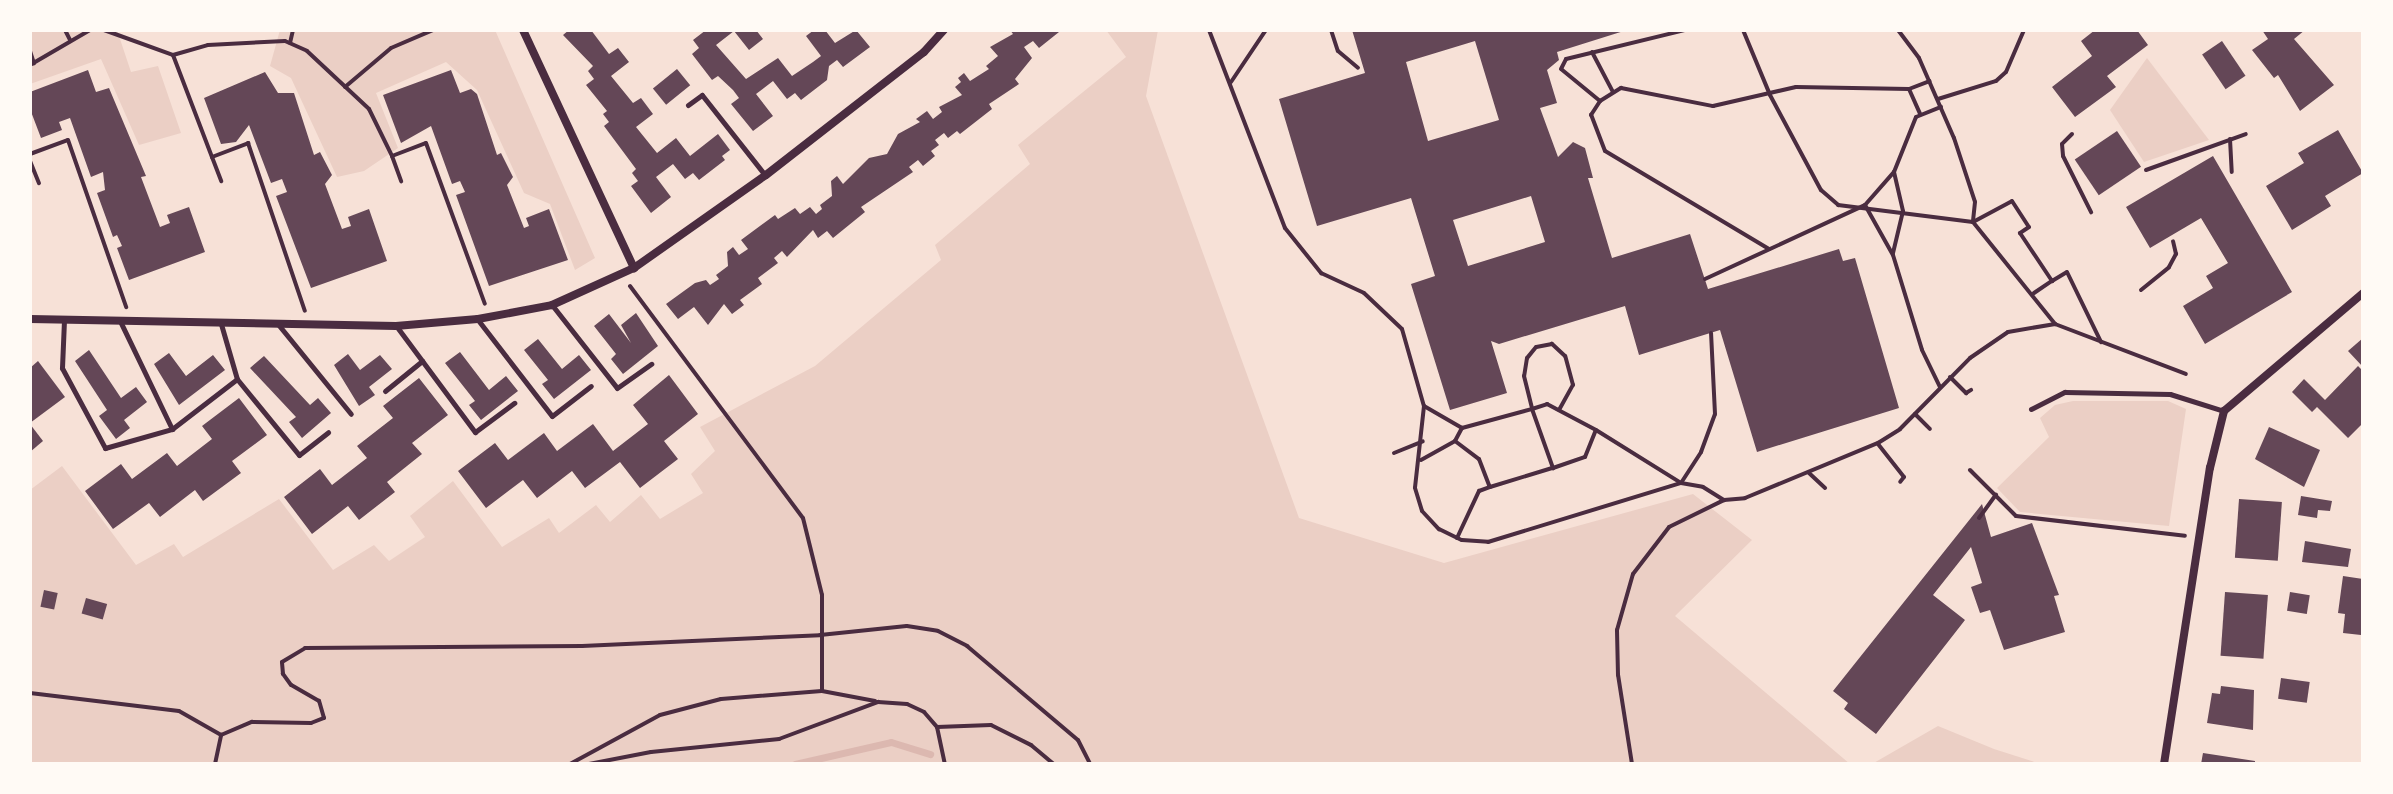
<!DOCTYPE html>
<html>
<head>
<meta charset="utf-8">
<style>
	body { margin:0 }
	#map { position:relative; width:2393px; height:794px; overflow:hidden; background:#f7e1d7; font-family:"PT Sans",sans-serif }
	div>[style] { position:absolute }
	.green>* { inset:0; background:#ebcfc5 }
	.stream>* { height:7px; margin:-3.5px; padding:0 3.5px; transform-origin:3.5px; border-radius:3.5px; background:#dcb8b0 }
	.building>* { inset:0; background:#644757; transform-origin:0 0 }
	.path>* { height:4px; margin:-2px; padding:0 2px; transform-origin:2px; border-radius:2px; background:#4a2c40 }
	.service>* { height:5px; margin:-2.5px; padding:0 2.5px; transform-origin:2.5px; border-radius:2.5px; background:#4a2c40 }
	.minor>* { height:8px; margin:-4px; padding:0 4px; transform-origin:4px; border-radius:4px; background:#4a2c40 }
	span { translate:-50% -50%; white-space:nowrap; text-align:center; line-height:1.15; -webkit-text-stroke:6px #fffaf5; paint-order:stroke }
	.frame { position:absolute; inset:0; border:32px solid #fffaf5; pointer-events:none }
</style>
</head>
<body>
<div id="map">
	<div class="green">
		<div style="clip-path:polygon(30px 30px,117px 30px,131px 72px,158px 66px,181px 133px,139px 145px,101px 59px,30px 84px)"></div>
		<div style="clip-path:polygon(280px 30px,495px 30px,595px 258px,575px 270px,550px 204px,524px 193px,477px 90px,446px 62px,376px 93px,398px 148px,364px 171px,337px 177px,291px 78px,270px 66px)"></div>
		<div style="clip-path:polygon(1106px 30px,1158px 30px,1146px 96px,1299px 518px,1444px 563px,1693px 494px,1752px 540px,1675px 616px,1850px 764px,30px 764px,30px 490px,62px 466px,136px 565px,174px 544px,183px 557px,279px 499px,333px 570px,374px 545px,389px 561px,425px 537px,410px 516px,453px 481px,502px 547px,549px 518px,559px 533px,596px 505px,610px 522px,641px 495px,660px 519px,703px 493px,691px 474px,715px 451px,700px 427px,815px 366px,941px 260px,935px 245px,1030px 164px,1018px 145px,1126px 57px)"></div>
		<div style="clip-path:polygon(2147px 58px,2209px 140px,2144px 162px,2110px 110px)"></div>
		<div style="clip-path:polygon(2073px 401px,2168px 401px,2186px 409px,2169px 526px,2020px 512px,1997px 488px,2049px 437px,2040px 418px,2055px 405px)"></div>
		<div style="clip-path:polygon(1938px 726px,1994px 749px,2041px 764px,1872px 764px)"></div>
	</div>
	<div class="stream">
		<div style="left:795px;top:764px;width:98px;rotate:-12.9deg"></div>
		<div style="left:891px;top:742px;width:41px;rotate:17.1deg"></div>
	</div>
	<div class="building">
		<div style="clip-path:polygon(569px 30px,591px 30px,609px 54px,618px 48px,629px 62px,611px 76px,633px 103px,641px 98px,653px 114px,636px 127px,657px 153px,676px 138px,690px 156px,718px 134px,730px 150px,722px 156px,725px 160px,699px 180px,693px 173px,685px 179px,673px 164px,656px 177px,671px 197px,651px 213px,631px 186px,638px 181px,632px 173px,636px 169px,604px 126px,609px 122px,603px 114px,607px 111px,586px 85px,594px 79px,588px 71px,593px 66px,563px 35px)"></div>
		<div style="clip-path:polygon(706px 30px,756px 30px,763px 39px,749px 50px,734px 31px,716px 45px,746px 79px,778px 58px,792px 76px,813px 62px,821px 56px,806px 36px,814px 30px,825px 30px,835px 43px,856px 30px,870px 47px,843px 67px,837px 60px,829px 66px,827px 80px,801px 100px,795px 93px,787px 99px,773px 81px,756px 94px,773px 116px,753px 131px,731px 104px,739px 98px,733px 90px,718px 76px,712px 80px,692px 54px,699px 48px,693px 40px)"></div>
		<div style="clip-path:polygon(1010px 30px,1059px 32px,1039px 48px,1033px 41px,1024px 47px,1032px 58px,1015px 79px,1019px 84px,989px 104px,992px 109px,960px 134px,957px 131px,948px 138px,944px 133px,935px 140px,939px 145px,931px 151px,935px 156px,923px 166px,918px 160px,909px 167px,913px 172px,861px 207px,865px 212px,833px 238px,827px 231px,818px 238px,813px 230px,787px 257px,782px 251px,774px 258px,778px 263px,758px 278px,762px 284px,740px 300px,744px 305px,732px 314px,724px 304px,708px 325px,694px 307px,678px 319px,666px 304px,695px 283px,706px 280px,710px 285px,719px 279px,716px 275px,728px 266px,727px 252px,733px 247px,739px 255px,748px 249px,741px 240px,775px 215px,778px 219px,795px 208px,800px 214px,810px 207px,816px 214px,822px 209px,820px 205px,832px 196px,831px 181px,837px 176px,843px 184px,869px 158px,887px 154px,898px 134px,920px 122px,916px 119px,927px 111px,933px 119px,942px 112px,939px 107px,962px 95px,955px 87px,961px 82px,958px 78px,964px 73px,970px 81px,989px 69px,986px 66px,998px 56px,990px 47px,1013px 34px)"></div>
		<div style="clip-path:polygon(evenodd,1352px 30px,1627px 30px,1557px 52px,1559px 60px,1547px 70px,1557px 103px,1540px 108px,1558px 157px,1573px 142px,1585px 148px,1593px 178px,1588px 178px,1612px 258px,1690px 234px,1708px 289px,1839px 249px,1843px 261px,1855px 258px,1899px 408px,1757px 452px,1720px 330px,1639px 355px,1625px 306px,1499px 344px,1491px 341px,1507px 393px,1450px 410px,1411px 284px,1435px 276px,1411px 198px,1317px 226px,1279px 99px,1365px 73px,1352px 30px,1475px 41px,1499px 120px,1428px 141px,1406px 62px,1475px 41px,1352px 30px,1531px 196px,1545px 242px,1468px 266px,1453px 220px,1531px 196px)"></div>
		<div style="clip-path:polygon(2095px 30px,2137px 30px,2148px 45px,2107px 76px,2116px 87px,2075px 117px,2052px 87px,2092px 56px,2081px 41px)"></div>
		<div style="clip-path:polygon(2262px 30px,2305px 30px,2294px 39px,2334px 85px,2300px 111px,2278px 75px,2274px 78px,2252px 50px,2268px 39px)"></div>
		<div style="left:2222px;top:41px;width:42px;height:24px;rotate:56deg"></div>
		<div style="left:677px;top:69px;width:21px;height:31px;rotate:51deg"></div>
		<div style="clip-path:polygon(88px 70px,96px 92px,109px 88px,146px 176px,141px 177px,160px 227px,170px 223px,167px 215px,189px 207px,205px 252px,129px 280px,117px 248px,122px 246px,117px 235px,113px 237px,97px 193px,105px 190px,103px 172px,91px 177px,70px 118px,59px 122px,62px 130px,41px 138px,30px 109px,30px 92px)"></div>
		<div style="clip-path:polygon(451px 70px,460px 93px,471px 89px,477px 94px,497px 155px,501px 153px,513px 177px,507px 185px,524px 228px,529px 226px,526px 218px,549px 209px,568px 260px,489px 286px,456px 195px,465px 192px,460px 181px,452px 184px,431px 126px,401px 143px,383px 95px)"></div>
		<div style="clip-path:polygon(265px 72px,278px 93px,294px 93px,314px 155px,320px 152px,332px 175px,325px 184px,342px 229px,351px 226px,348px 217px,369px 209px,387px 261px,311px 288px,276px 196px,287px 192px,282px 179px,271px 183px,249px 125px,236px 142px,221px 144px,204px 98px)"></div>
		<div style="clip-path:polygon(2338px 130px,2363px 173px,2325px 196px,2331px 206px,2292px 230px,2266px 186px,2304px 163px,2298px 153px)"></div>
		<div style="left:2117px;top:131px;width:43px;height:51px;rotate:56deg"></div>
		<div style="clip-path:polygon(2213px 156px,2292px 292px,2205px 344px,2183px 306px,2213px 288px,2206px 276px,2228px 263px,2201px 218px,2150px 248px,2126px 207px)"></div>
		<div style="clip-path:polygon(636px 313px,658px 346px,623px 374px,611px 359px,616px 354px,594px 326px,609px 314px,631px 343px,621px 325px)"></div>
		<div style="clip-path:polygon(2363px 338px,2363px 367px,2348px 351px)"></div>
		<div style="clip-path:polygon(538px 339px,562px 369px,579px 355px,591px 370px,554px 399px,542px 384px,548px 380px,524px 350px)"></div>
		<div style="clip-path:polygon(89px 350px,121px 398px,136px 387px,147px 402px,124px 420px,130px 428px,116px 439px,99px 416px,107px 410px,75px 361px)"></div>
		<div style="clip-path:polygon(460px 352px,489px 390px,506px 376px,518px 391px,481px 420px,469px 405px,475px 401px,445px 363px)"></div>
		<div style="clip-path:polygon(169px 353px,186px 376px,213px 355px,225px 370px,179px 405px,154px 364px)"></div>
		<div style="clip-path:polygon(348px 354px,360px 370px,380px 355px,392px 369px,369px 387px,375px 395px,359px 406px,334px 365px)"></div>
		<div style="clip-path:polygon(264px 356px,310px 405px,318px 398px,331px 413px,302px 438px,289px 422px,296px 417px,250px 368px)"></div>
		<div style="clip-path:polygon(38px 361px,65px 397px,30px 423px,30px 368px)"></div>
		<div style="clip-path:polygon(2358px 366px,2363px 371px,2363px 423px,2348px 438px,2317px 407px,2312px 412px,2292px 392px,2304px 379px,2325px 400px)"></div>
		<div style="clip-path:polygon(669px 375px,698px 414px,664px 441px,678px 459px,640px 488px,620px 462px,585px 488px,572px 471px,537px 498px,523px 480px,486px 508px,458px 471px,495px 443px,508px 460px,544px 433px,557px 451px,593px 424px,613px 451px,648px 424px,633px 405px)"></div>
		<div style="clip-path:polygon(419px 378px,448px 415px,412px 443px,422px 454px,387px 482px,395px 492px,359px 520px,348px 506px,312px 534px,284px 497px,320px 469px,332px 485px,367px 458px,357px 446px,393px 418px,383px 406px)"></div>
		<div style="clip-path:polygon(239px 398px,267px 435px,232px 461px,241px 473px,203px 501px,195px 490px,160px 517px,149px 503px,113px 529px,85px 491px,121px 464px,132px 479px,167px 453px,177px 466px,212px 439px,202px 426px)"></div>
		<div style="clip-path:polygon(30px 424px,43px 441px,30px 452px)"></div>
		<div style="clip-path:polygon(2269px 427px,2320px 450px,2304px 487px,2255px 459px)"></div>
		<div style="clip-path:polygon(2301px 496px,2332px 501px,2330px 511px,2318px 510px,2317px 518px,2298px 515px)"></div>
		<div style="left:2239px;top:499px;width:43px;height:59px;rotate:4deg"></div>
		<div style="clip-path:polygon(1982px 504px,1991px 537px,2032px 523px,2059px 595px,2054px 596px,2065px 632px,2004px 650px,1990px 610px,1980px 613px,1971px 587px,1982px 583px,1971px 547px,1933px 595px,1965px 620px,1876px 734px,1844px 709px,1848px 703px,1833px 691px)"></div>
		<div style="clip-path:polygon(2305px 541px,2351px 549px,2348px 567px,2302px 562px)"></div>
		<div style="clip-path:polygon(2343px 576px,2363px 579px,2361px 635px,2343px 633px,2345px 614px,2338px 613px)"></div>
		<div style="left:44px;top:590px;width:14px;height:17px;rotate:12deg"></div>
		<div style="left:2225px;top:592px;width:43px;height:64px;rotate:4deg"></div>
		<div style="left:2290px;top:592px;width:20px;height:19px;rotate:9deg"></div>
		<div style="left:86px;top:598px;width:22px;height:16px;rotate:16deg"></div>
		<div style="left:2281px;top:678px;width:29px;height:21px;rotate:8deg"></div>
		<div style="clip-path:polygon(2221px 686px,2254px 690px,2253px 730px,2207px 723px,2212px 693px,2220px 694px)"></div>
		<div style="clip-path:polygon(2203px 753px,2255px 761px,2255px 764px,2201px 764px)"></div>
	</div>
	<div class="path">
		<div style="left:65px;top:30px;width:11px;rotate:63deg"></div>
		<div style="left:104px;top:30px;width:73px;rotate:19.9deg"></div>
		<div style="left:173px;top:55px;width:36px;rotate:-16deg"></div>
		<div style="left:208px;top:45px;width:77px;rotate:-3deg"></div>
		<div style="left:285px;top:41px;width:24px;rotate:24deg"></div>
		<div style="left:307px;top:51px;width:85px;rotate:43.1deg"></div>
		<div style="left:369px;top:109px;width:52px;rotate:63.9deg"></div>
		<div style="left:392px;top:156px;width:36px;rotate:-21deg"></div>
		<div style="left:426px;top:143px;width:171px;rotate:69.9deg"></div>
		<div style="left:1209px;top:30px;width:212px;rotate:69deg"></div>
		<div style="left:1285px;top:228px;width:58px;rotate:51.3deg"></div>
		<div style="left:1321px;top:273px;width:47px;rotate:24.9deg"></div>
		<div style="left:1364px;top:293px;width:52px;rotate:43.5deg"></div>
		<div style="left:1402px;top:329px;width:80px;rotate:74.1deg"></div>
		<div style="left:1424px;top:406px;width:82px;rotate:96.3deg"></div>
		<div style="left:1415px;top:488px;width:24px;rotate:73deg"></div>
		<div style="left:1422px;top:511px;width:25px;rotate:47deg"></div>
		<div style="left:1439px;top:529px;width:25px;rotate:26deg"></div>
		<div style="left:1462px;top:540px;width:26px;rotate:4deg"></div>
		<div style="left:1488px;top:542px;width:202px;rotate:-17deg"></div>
		<div style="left:1681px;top:483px;width:22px;rotate:10deg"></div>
		<div style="left:1703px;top:487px;width:25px;rotate:32deg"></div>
		<div style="left:1331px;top:30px;width:22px;rotate:72deg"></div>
		<div style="left:1338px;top:51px;width:26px;rotate:40deg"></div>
		<div style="left:1743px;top:30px;width:70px;rotate:67.4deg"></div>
		<div style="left:1770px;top:95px;width:108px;rotate:61.8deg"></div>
		<div style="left:1821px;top:190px;width:23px;rotate:41deg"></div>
		<div style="left:1838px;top:205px;width:136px;rotate:7.2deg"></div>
		<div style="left:1973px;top:222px;width:131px;rotate:51.2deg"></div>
		<div style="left:1898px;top:30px;width:35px;rotate:53deg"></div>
		<div style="left:1919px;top:58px;width:87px;rotate:66.4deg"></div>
		<div style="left:1954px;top:138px;width:67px;rotate:71.8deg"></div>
		<div style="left:1975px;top:202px;width:20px;rotate:96deg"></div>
		<div style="left:290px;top:43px;width:13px;rotate:-77deg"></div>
		<div style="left:30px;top:51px;width:13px;rotate:72deg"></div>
		<div style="left:1592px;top:52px;width:45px;rotate:62.3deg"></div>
		<div style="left:173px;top:55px;width:109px;rotate:69.1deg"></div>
		<div style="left:212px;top:157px;width:39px;rotate:-21deg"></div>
		<div style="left:248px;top:143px;width:177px;rotate:71.3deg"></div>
		<div style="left:30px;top:65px;width:69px;rotate:-30.3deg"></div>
		<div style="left:1231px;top:82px;width:63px;rotate:-56.1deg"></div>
		<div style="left:345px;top:87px;width:60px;rotate:-40.3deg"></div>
		<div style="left:391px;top:48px;width:46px;rotate:-23.2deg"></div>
		<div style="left:1909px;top:89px;width:27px;rotate:66deg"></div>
		<div style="left:1938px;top:99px;width:61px;rotate:-17.2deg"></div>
		<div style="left:1996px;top:81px;width:13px;rotate:-42deg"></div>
		<div style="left:2006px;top:72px;width:46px;rotate:-66.8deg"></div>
		<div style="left:1600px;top:101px;width:50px;rotate:-140.6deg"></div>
		<div style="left:1561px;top:69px;width:11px;rotate:-63deg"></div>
		<div style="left:1566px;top:59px;width:122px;rotate:-13.7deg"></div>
		<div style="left:2072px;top:134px;width:14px;rotate:135deg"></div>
		<div style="left:2062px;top:144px;width:12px;rotate:85deg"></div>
		<div style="left:2063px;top:156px;width:63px;rotate:63.4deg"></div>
		<div style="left:2230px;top:139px;width:33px;rotate:87deg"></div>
		<div style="left:30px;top:154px;width:40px;rotate:-20.2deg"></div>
		<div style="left:68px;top:140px;width:177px;rotate:70.8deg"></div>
		<div style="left:392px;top:156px;width:27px;rotate:70deg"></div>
		<div style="left:212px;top:157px;width:26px;rotate:69deg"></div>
		<div style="left:30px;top:161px;width:24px;rotate:68deg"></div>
		<div style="left:2146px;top:170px;width:106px;rotate:-19.8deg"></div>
		<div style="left:1865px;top:205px;width:57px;rotate:60.8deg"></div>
		<div style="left:1893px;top:255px;width:99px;rotate:73deg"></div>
		<div style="left:1922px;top:350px;width:41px;rotate:64.1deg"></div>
		<div style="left:1973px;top:222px;width:44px;rotate:-28.3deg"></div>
		<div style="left:2012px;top:201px;width:31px;rotate:57deg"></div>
		<div style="left:2029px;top:227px;width:11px;rotate:146deg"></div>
		<div style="left:2020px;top:233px;width:58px;rotate:56.3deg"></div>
		<div style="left:2052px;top:281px;width:17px;rotate:-31deg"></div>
		<div style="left:2067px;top:272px;width:78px;rotate:64.1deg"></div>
		<div style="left:1769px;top:249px;width:191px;rotate:-149.1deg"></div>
		<div style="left:1605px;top:151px;width:39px;rotate:-111deg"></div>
		<div style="left:1591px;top:115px;width:17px;rotate:-57deg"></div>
		<div style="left:1600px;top:101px;width:25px;rotate:-32deg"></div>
		<div style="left:1621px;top:88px;width:94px;rotate:11.1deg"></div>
		<div style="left:1713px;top:106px;width:85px;rotate:-12.9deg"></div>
		<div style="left:1796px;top:87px;width:113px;rotate:1deg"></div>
		<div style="left:1909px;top:89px;width:22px;rotate:-21deg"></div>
		<div style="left:1893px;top:253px;width:43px;rotate:-76.6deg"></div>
		<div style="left:1903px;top:211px;width:40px;rotate:-103deg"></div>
		<div style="left:1894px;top:172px;width:59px;rotate:-68.2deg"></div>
		<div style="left:1916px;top:117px;width:27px;rotate:-22deg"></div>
		<div style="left:1705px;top:279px;width:176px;rotate:-24.8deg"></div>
		<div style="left:1865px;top:205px;width:44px;rotate:-48.7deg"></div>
		<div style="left:630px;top:286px;width:289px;rotate:53.3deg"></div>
		<div style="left:803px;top:518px;width:79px;rotate:76.1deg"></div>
		<div style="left:822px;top:595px;width:96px;rotate:90deg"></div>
		<div style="left:2141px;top:290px;width:36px;rotate:-39deg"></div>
		<div style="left:2169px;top:267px;width:15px;rotate:-62deg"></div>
		<div style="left:2176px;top:254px;width:13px;rotate:-103deg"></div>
		<div style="left:2034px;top:293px;width:22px;rotate:-34deg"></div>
		<div style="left:1950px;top:377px;width:23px;rotate:45deg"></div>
		<div style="left:1966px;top:393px;width:6px;rotate:-31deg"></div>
		<div style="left:1424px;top:406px;width:44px;rotate:30.1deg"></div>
		<div style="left:1462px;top:428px;width:73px;rotate:-15.2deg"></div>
		<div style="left:1532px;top:409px;width:63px;rotate:70.4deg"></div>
		<div style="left:1553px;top:468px;width:34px;rotate:-19deg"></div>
		<div style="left:1585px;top:457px;width:29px;rotate:-68deg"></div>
		<div style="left:1596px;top:430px;width:100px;rotate:31.9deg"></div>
		<div style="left:1681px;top:483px;width:37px;rotate:-57deg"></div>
		<div style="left:1701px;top:452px;width:40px;rotate:-69.8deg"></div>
		<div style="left:1715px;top:414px;width:81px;rotate:-92.8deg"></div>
		<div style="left:1559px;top:410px;width:29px;rotate:-61deg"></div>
		<div style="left:1573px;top:385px;width:30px;rotate:-105deg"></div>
		<div style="left:1565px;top:356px;width:18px;rotate:-137deg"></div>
		<div style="left:1552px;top:344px;width:16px;rotate:169deg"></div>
		<div style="left:1536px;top:347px;width:14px;rotate:129deg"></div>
		<div style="left:1527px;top:358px;width:18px;rotate:99deg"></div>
		<div style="left:1524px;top:376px;width:34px;rotate:76deg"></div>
		<div style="left:1532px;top:409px;width:16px;rotate:-18deg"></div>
		<div style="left:1547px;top:404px;width:55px;rotate:28deg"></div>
		<div style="left:1915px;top:414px;width:21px;rotate:45deg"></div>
		<div style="left:1455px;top:441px;width:30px;rotate:37deg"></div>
		<div style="left:1479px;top:459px;width:30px;rotate:69deg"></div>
		<div style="left:1490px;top:487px;width:65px;rotate:-17deg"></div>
		<div style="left:1878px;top:444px;width:42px;rotate:51.8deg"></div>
		<div style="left:1904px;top:477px;width:6px;rotate:129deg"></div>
		<div style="left:1394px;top:453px;width:31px;rotate:-22deg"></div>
		<div style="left:1421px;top:460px;width:39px;rotate:-29deg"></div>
		<div style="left:1455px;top:441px;width:15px;rotate:-62deg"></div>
		<div style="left:1970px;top:470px;width:65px;rotate:45deg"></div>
		<div style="left:2016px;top:516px;width:170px;rotate:6.7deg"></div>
		<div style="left:1809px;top:473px;width:22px;rotate:43deg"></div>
		<div style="left:1979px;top:518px;width:29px;rotate:-54deg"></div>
		<div style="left:1457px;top:538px;width:52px;rotate:-64.9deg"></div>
		<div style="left:1479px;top:491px;width:12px;rotate:-20deg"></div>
		<div style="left:30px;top:693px;width:150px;rotate:6.9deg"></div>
		<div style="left:179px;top:711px;width:48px;rotate:29.7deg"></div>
		<div style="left:221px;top:735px;width:34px;rotate:-23deg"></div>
		<div style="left:252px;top:722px;width:59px;rotate:1deg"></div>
		<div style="left:311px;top:723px;width:14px;rotate:-21deg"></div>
		<div style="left:324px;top:718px;width:18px;rotate:-106deg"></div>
		<div style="left:319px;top:701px;width:32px;rotate:-150deg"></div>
		<div style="left:291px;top:685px;width:14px;rotate:-126deg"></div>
		<div style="left:283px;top:674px;width:12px;rotate:-95deg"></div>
		<div style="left:282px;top:662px;width:27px;rotate:-31deg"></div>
		<div style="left:305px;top:648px;width:277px;rotate:-0.4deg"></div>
		<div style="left:582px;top:646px;width:238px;rotate:-2.6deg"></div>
		<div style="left:820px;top:635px;width:87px;rotate:-5.9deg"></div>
		<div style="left:907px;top:626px;width:31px;rotate:9deg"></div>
		<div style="left:938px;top:631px;width:33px;rotate:27deg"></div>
		<div style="left:967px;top:646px;width:145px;rotate:40.3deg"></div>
		<div style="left:1078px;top:740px;width:27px;rotate:63deg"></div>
		<div style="left:937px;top:727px;width:54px;rotate:-2.1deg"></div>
		<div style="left:991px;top:725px;width:45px;rotate:26.6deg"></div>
		<div style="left:1031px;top:745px;width:30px;rotate:40deg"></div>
		<div style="left:189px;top:764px;width:7px"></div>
		<div style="left:215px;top:764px;width:30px;rotate:-78deg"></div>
		<div style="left:570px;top:764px;width:102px;rotate:-28.6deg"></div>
		<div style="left:660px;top:715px;width:63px;rotate:-14.7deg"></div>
		<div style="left:721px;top:699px;width:101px;rotate:-4.5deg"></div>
		<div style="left:822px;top:691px;width:54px;rotate:10.7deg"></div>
		<div style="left:589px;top:764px;width:63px;rotate:-11deg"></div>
		<div style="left:651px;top:752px;width:129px;rotate:-5.8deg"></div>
		<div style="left:779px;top:739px;width:106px;rotate:-20.5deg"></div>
		<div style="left:878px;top:702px;width:29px;rotate:4deg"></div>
		<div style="left:907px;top:704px;width:19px;rotate:25deg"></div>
		<div style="left:924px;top:712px;width:20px;rotate:49deg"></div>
		<div style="left:937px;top:727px;width:38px;rotate:78deg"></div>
		<div style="left:1632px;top:764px;width:90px;rotate:-98.9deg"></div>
		<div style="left:1618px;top:675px;width:45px;rotate:-91.3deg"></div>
		<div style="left:1617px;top:630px;width:58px;rotate:-74.1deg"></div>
		<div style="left:1633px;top:574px;width:59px;rotate:-52.5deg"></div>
		<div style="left:1669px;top:527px;width:61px;rotate:-26.1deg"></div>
		<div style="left:1724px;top:500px;width:21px;rotate:-5deg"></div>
		<div style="left:1745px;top:498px;width:144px;rotate:-22.5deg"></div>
		<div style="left:1878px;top:443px;width:26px;rotate:-32deg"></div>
		<div style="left:1900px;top:429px;width:100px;rotate:-45.4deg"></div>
		<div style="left:1970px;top:358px;width:46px;rotate:-34.4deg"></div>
		<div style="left:2008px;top:332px;width:48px;rotate:-9.7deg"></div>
		<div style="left:2055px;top:324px;width:140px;rotate:20.9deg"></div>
	</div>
	<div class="service">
		<div style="left:688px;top:105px;width:17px;rotate:-36deg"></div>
		<div style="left:702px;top:95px;width:102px;rotate:51.8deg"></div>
		<div style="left:552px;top:305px;width:105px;rotate:51.9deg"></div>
		<div style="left:617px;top:388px;width:42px;rotate:-35.2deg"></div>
		<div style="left:64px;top:320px;width:48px;rotate:92.4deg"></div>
		<div style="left:62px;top:368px;width:91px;rotate:61.7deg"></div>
		<div style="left:105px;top:448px;width:70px;rotate:-15.8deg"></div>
		<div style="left:172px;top:429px;width:122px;rotate:-115.7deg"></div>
		<div style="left:478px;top:320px;width:121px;rotate:52.4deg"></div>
		<div style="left:552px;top:416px;width:49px;rotate:-37.6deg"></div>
		<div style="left:277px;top:323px;width:117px;rotate:50.9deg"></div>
		<div style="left:221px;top:324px;width:57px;rotate:73.8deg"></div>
		<div style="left:237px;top:379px;width:98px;rotate:50.8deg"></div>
		<div style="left:299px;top:455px;width:37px;rotate:-38deg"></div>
		<div style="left:397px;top:327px;width:131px;rotate:53.4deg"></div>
		<div style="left:475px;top:432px;width:49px;rotate:-36.6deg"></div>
		<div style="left:385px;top:391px;width:48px;rotate:-39deg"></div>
		<div style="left:2031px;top:409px;width:38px;rotate:-27deg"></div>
		<div style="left:2065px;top:392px;width:105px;rotate:1.1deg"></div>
		<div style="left:2170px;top:394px;width:57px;rotate:17.5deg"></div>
		<div style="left:172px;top:429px;width:82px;rotate:-37.6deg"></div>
	</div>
	<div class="minor">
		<div style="left:523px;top:30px;width:263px;rotate:65deg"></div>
		<div style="left:30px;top:319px;width:366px;rotate:1.1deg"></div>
		<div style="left:396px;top:326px;width:82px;rotate:-4.9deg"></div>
		<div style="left:478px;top:319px;width:75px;rotate:-10.7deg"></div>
		<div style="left:552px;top:305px;width:90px;rotate:-24.3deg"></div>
		<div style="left:634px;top:268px;width:161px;rotate:-35.2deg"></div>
		<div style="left:766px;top:175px;width:200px;rotate:-37.9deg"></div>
		<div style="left:924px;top:52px;width:30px;rotate:-48deg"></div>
		<div style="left:2164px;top:764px;width:300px;rotate:-81.2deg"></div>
		<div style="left:2210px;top:468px;width:59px;rotate:-76.2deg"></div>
		<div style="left:2224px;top:411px;width:182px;rotate:-40.3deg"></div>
	</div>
	<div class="frame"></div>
</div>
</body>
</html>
